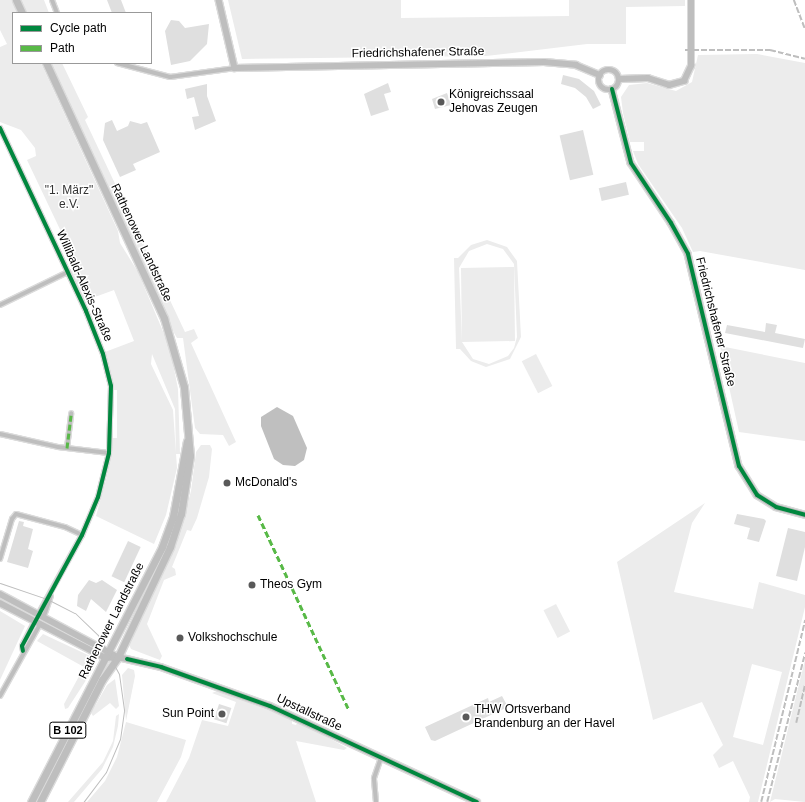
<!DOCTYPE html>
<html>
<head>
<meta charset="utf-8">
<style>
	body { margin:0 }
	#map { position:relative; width:805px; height:802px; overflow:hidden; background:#fff; font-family:Helvetica,sans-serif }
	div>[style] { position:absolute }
	.green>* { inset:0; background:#ececec; transform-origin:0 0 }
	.water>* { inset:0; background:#bfbfbf }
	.building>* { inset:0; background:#dfdfdf; transform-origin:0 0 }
	.roads { filter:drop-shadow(1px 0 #dbdbdb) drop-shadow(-1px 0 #dbdbdb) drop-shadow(0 1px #dbdbdb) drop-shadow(0 -1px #dbdbdb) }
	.minor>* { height:4px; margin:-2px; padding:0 2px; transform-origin:2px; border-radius:2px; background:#bebebe }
	.tertiary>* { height:5.5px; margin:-2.75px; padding:0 2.75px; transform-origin:2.75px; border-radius:2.75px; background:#bebebe }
	.tertiary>.ring { margin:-2.75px; padding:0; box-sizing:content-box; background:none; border:5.5px solid #bebebe; border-radius:50% }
	.primary>* { height:7px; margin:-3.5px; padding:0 3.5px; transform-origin:3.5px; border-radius:3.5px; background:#bebebe }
	.tram>* { height:1px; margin:-0.5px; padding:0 0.5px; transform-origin:0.5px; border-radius:0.5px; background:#bebebe }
	.rail>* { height:1.5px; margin-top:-0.75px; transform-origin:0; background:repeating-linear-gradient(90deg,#bebebe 0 6px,transparent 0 8px) }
	.quiet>* { height:3px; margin-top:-1.5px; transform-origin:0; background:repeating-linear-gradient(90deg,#58b947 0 6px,transparent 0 9px) }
	.cycleway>* { height:4px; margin:-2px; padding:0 2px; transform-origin:2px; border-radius:2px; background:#00873e }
	.dots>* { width:11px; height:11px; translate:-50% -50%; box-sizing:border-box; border:2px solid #fff; border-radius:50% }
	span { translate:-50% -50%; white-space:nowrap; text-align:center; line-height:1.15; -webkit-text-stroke:3px #fff; paint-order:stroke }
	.shield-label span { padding:1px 3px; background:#fff; border:1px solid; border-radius:3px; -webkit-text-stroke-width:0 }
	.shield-label { font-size:11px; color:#000; font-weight:700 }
	.street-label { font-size:12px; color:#000 }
	.poi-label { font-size:12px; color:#000 }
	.left { translate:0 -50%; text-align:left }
	.right { translate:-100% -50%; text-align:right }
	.park-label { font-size:12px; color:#333 }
	.legend { position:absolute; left:12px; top:12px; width:140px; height:52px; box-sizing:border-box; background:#fff; border:1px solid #999; margin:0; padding:5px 7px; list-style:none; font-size:12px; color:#000 }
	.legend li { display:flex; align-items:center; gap:8px; height:20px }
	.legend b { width:20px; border:1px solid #999 }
</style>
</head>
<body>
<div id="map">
	<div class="green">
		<div style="clip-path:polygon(0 0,13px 0,19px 13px,13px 13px,13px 63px,41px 63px,118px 231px,120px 243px,138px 272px,170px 348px,178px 389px,180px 454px,176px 454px,175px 409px,152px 354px,151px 364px,173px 410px,177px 468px,166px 515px,154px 544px,96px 516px,107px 476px,112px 438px,117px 438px,117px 390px,113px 390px,105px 352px,134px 341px,114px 290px,84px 301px,71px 273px,76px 263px,27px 160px,36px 156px,35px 148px,21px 130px,0 122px,0 47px,7px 44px,0 30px)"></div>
		<div style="clip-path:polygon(20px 0,44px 0,49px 13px,27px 13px)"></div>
		<div style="clip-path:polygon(228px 0,401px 0,401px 18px,569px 16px,569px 0,685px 0,685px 6px,626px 7px,626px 44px,587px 44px,486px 56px,242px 59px)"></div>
		<div style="clip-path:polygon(757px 54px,805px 63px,805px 270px,700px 251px,693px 252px,682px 228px,638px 164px,633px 151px,644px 151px,644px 142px,630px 142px,623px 113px,621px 97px,629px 85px,647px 83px,676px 91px,692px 82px,698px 55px)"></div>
		<div style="clip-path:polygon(50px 63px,62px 63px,88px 117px,85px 120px,185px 332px,194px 329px,198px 338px,191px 343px,236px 442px,229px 446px,223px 435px,200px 434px,195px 428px,183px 338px,177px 338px,174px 333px)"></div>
		<div style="clip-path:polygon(evenodd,487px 240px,507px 247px,517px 261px,521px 337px,510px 359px,486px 367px,471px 361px,460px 349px,456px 349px,454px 258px,458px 258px,471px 245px,487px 240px,487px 244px,503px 249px,514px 264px,517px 337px,514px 348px,508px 356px,489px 364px,473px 359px,462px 342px,515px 341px,514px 267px,461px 268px,462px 342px,459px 268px,469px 251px,487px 244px)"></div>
		<div style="clip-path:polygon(720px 346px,805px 363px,805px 441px,739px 432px)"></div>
		<div style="left:536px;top:354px;width:36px;height:16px;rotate:63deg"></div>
		<div style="clip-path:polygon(201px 445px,210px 445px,212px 449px,209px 477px,197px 518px,191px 531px,187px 530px,172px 567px,175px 569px,176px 575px,164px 580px,147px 624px,162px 656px,160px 660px,131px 649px,129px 645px,177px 542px,191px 491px,196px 452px)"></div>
		<div style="clip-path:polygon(evenodd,705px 503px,692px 523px,674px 592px,753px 609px,759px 582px,805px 595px,805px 607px,758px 802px,749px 802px,750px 797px,733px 761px,719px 768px,713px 755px,723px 745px,702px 702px,653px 720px,617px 562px,705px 503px,752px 664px,782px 672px,763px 745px,733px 737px,752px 664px)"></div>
		<div style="left:556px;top:604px;width:31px;height:14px;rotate:63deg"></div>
		<div style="clip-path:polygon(0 611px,25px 626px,0 680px)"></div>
		<div style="clip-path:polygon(43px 634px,90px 656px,94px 662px,92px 671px,68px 708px,65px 709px,64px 704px,84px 667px,37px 641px)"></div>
		<div style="clip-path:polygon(805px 660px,805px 802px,775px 799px,770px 802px)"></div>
		<div style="clip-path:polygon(128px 668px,134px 670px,135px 676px,126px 721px,122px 675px)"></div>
		<div style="clip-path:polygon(115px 679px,119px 706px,116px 709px,110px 703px,93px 716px,91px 713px,107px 685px)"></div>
		<div style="clip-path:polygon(217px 691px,292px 719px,292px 724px,296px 725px,298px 721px,347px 748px,344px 750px,296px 741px,316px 802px,166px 802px,189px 758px,202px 720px,228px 726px,236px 702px,212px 693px)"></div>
		<div style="clip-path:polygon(119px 714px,118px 726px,113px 747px,102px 769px,74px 802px,68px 802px,103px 762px,113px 741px,116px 716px)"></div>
		<div style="clip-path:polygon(126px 722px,186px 740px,181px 757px,157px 802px,87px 802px,105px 781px,117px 757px)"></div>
	</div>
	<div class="water">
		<div style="clip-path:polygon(277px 407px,293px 416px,307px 448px,304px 460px,295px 466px,283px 465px,274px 459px,261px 426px,261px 417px)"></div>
	</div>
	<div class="building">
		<div style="clip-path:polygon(107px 0,121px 0,126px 13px,112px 13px)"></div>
		<div style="clip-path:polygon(171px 20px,179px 21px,185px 28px,209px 24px,207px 44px,190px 61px,171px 65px,165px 31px)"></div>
		<div style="clip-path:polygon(563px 75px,579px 79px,594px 91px,601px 105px,593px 109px,586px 97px,575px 88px,561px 84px)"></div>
		<div style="clip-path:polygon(388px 83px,391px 92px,384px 94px,389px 110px,371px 116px,364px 94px)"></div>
		<div style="clip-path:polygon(207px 84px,207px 96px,216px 121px,195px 130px,192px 117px,199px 116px,194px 97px,187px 99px,185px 89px)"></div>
		<div style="clip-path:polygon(447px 93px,451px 105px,435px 109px,432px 99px)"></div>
		<div style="clip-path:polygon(112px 120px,117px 131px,128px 126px,130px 121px,141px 124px,147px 122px,160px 152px,133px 164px,136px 170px,120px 177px,103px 140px,105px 123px)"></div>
		<div style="left:583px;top:130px;width:46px;height:24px;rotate:77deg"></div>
		<div style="left:626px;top:182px;width:13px;height:28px;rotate:77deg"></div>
		<div style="clip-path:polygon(766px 323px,777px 325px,775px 333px,805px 339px,803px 348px,725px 333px,727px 325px,765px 332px)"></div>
		<div style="clip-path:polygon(737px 514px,764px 519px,766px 521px,759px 542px,747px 539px,750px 528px,734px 524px)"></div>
		<div style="clip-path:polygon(19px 521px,24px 522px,23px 526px,33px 529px,28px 549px,33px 551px,28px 568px,7px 562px)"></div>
		<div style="clip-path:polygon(788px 528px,805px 532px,805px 547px,797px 581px,776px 576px)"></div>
		<div style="left:128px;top:541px;width:14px;height:39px;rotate:25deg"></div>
		<div style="clip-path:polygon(89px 580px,96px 583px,102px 580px,117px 590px,106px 612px,91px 599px,86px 611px,77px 606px,78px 595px)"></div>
		<div style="clip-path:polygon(502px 696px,508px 707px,435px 741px,431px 740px,425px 727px,488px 698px,489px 702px)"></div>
		<div style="left:219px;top:704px;width:13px;height:16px;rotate:18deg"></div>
	</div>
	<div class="roads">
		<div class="minor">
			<div style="left:52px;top:0;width:14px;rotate:69deg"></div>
			<div style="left:117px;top:63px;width:55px;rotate:14.8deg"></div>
			<div style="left:170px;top:77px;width:66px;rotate:-7.9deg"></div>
			<div style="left:0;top:128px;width:202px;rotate:64.8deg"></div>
			<div style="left:86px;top:311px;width:46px;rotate:68.4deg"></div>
			<div style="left:103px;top:354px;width:33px;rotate:76deg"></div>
			<div style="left:111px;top:386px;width:67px;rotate:91.7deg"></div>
			<div style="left:109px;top:453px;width:45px;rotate:104deg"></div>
			<div style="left:98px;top:497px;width:41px;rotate:112.8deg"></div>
			<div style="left:82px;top:535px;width:89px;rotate:118.9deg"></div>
			<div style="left:0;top:305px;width:76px;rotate:-25.9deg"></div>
			<div style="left:0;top:434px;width:59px;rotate:12.6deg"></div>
			<div style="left:58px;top:447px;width:51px;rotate:6.7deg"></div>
			<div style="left:67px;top:448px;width:35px;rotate:-83deg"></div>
			<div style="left:0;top:559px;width:42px;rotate:-73.3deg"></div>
			<div style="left:12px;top:519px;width:6px;rotate:-51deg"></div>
			<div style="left:16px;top:514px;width:51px;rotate:14.9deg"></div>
			<div style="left:65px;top:527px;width:19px;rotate:25deg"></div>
			<div style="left:44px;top:616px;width:21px;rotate:-71deg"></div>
			<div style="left:23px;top:651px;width:5px;rotate:-101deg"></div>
			<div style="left:22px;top:646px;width:28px;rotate:-63deg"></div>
			<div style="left:0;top:696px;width:82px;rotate:-60.9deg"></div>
			<div style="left:376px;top:802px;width:24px;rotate:-95deg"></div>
			<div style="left:374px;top:778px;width:21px;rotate:-71deg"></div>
		</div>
		<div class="tertiary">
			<div style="left:219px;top:0;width:70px;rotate:76.8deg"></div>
			<div style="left:235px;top:68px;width:309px;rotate:-1.1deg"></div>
			<div style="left:544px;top:62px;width:32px;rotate:5deg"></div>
			<div style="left:576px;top:65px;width:26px;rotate:23deg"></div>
			<div class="ring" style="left:599px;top:70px;width:14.5px;height:14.5px"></div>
			<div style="left:620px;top:79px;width:28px;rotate:-2deg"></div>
			<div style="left:648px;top:78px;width:22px;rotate:18deg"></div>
			<div style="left:669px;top:85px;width:16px;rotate:-15deg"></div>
			<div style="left:684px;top:81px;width:17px;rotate:-65deg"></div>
			<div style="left:691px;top:66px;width:66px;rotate:-90deg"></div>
			<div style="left:612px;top:89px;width:76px;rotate:75.6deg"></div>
			<div style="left:631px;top:163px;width:72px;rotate:56.3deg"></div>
			<div style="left:671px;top:223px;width:35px;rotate:61deg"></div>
			<div style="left:688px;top:254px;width:218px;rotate:76.5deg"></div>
			<div style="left:739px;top:466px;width:34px;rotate:58deg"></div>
			<div style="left:757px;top:495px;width:22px;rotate:32deg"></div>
			<div style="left:776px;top:507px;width:30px;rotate:15deg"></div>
			<div style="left:0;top:594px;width:134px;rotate:28.1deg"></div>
			<div style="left:118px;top:657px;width:44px;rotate:13.1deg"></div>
			<div style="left:161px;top:667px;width:116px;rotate:19.7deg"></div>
			<div style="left:270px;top:706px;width:228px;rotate:24.9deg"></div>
			<div style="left:0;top:603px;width:119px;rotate:27.4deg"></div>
			<div style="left:106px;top:658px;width:11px;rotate:-5deg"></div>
		</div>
		<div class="primary">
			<div style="left:16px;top:0;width:14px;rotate:65deg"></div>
			<div style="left:31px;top:802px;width:287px;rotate:-62.8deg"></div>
			<div style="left:162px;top:547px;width:32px;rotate:-70deg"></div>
			<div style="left:173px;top:517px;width:77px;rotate:-79.6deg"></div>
			<div style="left:40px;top:802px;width:137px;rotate:-63.1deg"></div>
			<div style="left:102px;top:680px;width:28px;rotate:-55deg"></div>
			<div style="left:118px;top:657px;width:122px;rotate:-64.7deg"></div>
			<div style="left:170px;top:547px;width:35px;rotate:-72deg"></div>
			<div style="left:181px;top:514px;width:59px;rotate:-81.2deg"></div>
			<div style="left:190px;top:456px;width:69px;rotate:-95deg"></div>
			<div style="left:184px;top:387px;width:72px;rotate:-106.2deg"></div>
			<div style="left:164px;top:318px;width:281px;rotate:-114.8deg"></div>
		</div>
	</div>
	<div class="tram">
		<div style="left:0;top:583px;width:50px;rotate:18.8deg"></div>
		<div style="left:47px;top:599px;width:31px;rotate:27deg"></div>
		<div style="left:75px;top:613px;width:32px;rotate:44deg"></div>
		<div style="left:98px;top:635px;width:44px;rotate:61.7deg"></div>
		<div style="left:119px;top:674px;width:37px;rotate:82deg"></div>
		<div style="left:124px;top:711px;width:28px;rotate:98deg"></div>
		<div style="left:120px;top:739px;width:36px;rotate:113deg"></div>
		<div style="left:106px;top:772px;width:38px;rotate:127deg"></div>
	</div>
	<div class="rail">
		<div style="left:794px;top:0;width:30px;rotate:69deg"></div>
		<div style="left:685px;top:50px;width:85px"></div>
		<div style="left:770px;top:50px;width:36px;rotate:14deg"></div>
		<div style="left:796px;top:723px;width:39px;rotate:-77deg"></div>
		<div style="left:761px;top:802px;width:187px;rotate:-76.4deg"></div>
		<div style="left:767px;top:802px;width:154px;rotate:-75.7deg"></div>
	</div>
	<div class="quiet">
		<div style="left:67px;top:448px;width:35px;rotate:-83deg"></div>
		<div style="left:258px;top:515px;width:215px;rotate:65deg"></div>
	</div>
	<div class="cycleway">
		<div style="left:612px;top:89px;width:76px;rotate:75.6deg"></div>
		<div style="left:631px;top:163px;width:72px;rotate:56.3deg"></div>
		<div style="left:671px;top:223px;width:35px;rotate:61deg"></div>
		<div style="left:688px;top:254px;width:218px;rotate:76.5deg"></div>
		<div style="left:739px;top:466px;width:34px;rotate:58deg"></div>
		<div style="left:757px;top:495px;width:22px;rotate:32deg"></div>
		<div style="left:776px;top:507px;width:30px;rotate:15deg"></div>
		<div style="left:0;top:128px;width:202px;rotate:64.8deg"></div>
		<div style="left:86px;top:311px;width:46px;rotate:68.4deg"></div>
		<div style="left:103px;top:354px;width:33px;rotate:76deg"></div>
		<div style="left:111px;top:386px;width:67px;rotate:91.7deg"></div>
		<div style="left:109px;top:453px;width:45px;rotate:104deg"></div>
		<div style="left:98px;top:497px;width:41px;rotate:112.8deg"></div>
		<div style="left:82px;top:535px;width:126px;rotate:118.4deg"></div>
		<div style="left:22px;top:646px;width:5px;rotate:79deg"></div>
		<div style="left:127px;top:659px;width:35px;rotate:13deg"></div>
		<div style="left:161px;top:667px;width:116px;rotate:19.7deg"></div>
		<div style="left:270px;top:706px;width:228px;rotate:24.9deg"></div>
	</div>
	<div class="dots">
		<div style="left:441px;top:102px;background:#595959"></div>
		<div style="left:227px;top:483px;background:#595959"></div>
		<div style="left:252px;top:585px;background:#595959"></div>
		<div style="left:180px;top:638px;background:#595959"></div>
		<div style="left:222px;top:714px;background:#595959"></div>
		<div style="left:466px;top:717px;background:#595959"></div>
	</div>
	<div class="shield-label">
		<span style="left:68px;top:730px">B 102</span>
	</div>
	<div class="street-label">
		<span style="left:418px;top:53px;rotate:-1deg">Friedrichshafener Straße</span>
		<span style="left:141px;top:243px;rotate:65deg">Rathenower Landstraße</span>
		<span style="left:84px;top:286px;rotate:66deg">Willibald-Alexis-Straße</span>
		<span style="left:715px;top:322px;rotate:76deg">Friedrichshafener Straße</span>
		<span style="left:112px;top:621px;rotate:-63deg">Rathenower Landstraße</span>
		<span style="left:309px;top:713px;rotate:25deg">Upstallstraße</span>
	</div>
	<div class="poi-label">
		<span class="left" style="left:449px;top:102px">Königreichssaal<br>Jehovas Zeugen</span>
		<span class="left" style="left:235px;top:483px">McDonald's</span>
		<span class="left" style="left:260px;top:585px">Theos Gym</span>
		<span class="left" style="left:188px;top:638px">Volkshochschule</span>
		<span class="left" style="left:474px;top:717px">THW Ortsverband<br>Brandenburg an der Havel</span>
		<span class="right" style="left:214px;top:714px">Sun Point</span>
	</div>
	<div class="park-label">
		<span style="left:69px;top:198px">"1. März"<br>e.V.</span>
	</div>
	<ul class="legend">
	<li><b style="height:5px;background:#00873e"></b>Cycle path</li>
	<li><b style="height:5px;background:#58b947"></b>Path</li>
	</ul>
</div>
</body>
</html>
